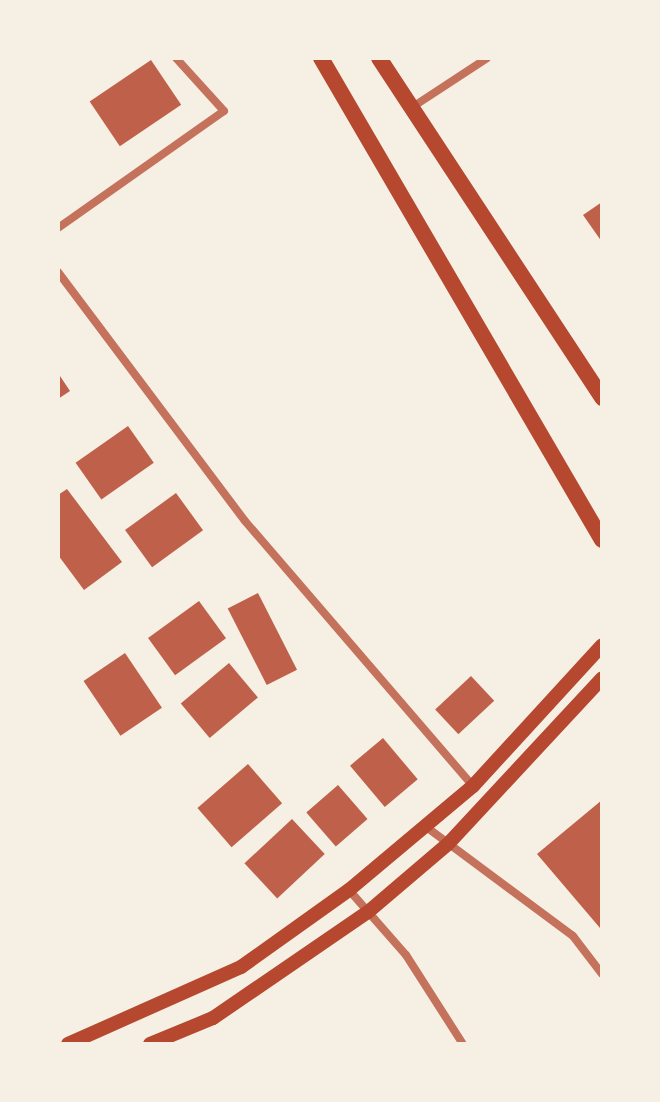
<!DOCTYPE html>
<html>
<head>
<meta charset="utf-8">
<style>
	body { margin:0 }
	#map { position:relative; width:660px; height:1102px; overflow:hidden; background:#f6efe4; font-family:Karla,sans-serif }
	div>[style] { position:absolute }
	.building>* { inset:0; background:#bf614a; transform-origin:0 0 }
	.minor>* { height:8px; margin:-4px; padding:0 4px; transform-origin:4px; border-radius:4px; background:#c5725c }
	.secondary>* { height:14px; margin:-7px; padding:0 7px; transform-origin:7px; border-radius:7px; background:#b5482f }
	.trunk>* { height:16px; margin:-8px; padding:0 8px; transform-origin:8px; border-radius:8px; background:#b5482f }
	span { translate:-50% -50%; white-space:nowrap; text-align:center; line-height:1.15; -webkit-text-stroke:8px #f6efe4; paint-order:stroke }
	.frame { position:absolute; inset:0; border:60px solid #f6efe4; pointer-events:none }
</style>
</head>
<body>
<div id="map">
	<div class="building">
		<div style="left:151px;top:60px;width:54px;height:74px;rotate:56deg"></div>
		<div style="clip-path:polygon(602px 202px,602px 242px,583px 215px)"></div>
		<div style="clip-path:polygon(58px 373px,70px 391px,58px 399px)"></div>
		<div style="left:128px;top:426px;width:45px;height:64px;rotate:55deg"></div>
		<div style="clip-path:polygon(67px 489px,122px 562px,84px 590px,58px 555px,58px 495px)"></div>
		<div style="left:176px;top:493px;width:46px;height:63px;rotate:54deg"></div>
		<div style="left:258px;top:593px;width:86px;height:34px;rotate:63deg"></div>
		<div style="left:199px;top:601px;width:46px;height:63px;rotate:54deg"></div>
		<div style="left:125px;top:653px;width:66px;height:50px;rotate:56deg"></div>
		<div style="left:229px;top:663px;width:45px;height:63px;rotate:50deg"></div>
		<div style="left:471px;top:676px;width:34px;height:49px;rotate:47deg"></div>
		<div style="left:383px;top:738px;width:54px;height:43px;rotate:50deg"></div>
		<div style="left:248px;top:764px;width:52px;height:67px;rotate:49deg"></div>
		<div style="left:338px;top:785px;width:45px;height:42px;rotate:49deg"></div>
		<div style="clip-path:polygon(602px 800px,602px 927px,600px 928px,537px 854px)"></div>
		<div style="left:292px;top:819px;width:48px;height:65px;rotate:47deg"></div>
	</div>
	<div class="minor">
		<div style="left:411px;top:108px;width:91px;rotate:-33.3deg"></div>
		<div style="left:58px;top:228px;width:203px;rotate:-35.2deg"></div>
		<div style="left:224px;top:111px;width:72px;rotate:-132.2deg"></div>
		<div style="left:58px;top:272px;width:311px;rotate:53.1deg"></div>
		<div style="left:245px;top:521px;width:350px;rotate:49.3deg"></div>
		<div style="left:429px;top:829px;width:179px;rotate:36.6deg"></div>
		<div style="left:573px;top:936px;width:48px;rotate:52.7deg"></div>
		<div style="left:349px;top:890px;width:86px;rotate:48.8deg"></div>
		<div style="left:406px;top:955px;width:106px;rotate:57.4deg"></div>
	</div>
	<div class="secondary">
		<div style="left:68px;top:1044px;width:189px;rotate:-24deg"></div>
		<div style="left:241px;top:967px;width:133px;rotate:-35.5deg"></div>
		<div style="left:349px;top:890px;width:162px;rotate:-40deg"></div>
		<div style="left:473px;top:786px;width:191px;rotate:-47.5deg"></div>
		<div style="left:150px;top:1044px;width:68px;rotate:-22.4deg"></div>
		<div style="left:213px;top:1018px;width:188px;rotate:-34.4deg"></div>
		<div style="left:368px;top:912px;width:105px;rotate:-40.4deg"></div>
		<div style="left:448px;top:844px;width:226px;rotate:-47.1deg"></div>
	</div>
	<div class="trunk">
		<div style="left:321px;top:58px;width:558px;rotate:59.76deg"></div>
		<div style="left:379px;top:58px;width:407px;rotate:56.7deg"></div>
	</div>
	<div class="frame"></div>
</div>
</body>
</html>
